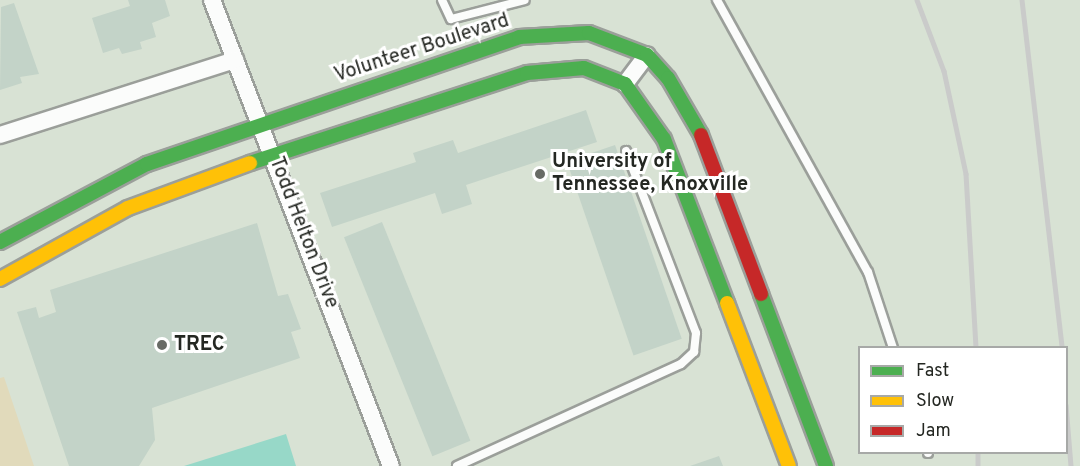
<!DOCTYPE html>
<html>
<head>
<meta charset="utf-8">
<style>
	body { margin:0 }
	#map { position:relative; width:1080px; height:466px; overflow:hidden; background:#e5eae3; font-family:Overpass,sans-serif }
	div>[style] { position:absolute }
	.built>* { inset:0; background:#d8e2d4 }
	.green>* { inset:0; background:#e1dabb }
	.water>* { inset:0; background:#97d8c8 }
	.building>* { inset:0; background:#c3d3c8; transform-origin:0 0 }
	.roads { filter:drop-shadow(2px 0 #9b9f9a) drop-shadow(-2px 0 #9b9f9a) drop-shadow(0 2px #9b9f9a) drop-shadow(0 -2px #9b9f9a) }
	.lane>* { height:8px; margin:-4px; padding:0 4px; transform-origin:4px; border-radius:4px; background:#fbfcfb }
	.street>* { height:16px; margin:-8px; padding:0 8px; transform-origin:8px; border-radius:8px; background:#fbfcfb }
	.fast>* { height:14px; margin:-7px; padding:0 7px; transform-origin:7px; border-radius:7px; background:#4caf50 }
	.slow>* { height:14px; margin:-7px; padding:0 7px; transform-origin:7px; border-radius:7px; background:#ffc107 }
	.jam>* { height:14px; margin:-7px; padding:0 7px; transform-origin:7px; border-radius:7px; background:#c62828 }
	.rail>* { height:4.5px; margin:-2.25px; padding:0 2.25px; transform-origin:2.25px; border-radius:2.25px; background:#cacbca }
	.dots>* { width:16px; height:16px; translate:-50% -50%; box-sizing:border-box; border:3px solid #fff; border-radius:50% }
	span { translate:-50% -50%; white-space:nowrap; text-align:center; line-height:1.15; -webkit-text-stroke:6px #fff; paint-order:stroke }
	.street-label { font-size:20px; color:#242722 }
	.poi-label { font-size:20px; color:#242722; font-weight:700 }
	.left { translate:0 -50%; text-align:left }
	.legend { position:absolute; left:858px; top:346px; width:210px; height:108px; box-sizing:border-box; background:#fff; border:2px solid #a7a9a7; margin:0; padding:8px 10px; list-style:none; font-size:18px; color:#242722 }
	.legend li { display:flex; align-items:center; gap:12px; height:30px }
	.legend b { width:30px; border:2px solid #a7a9a7 }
</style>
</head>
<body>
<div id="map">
	<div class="built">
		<div style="clip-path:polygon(evenodd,0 0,1080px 0,1080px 466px,0 466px,0 0,860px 348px,1066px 348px,1066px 452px,860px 452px,860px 348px)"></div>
	</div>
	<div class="green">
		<div style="clip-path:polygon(4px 377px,34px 466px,0 466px,0 378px)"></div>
	</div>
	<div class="water">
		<div style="clip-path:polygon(286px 434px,296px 466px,184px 466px)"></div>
	</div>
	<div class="building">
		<div style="clip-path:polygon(128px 0,165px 0,170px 16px,152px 23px,156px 37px,140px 42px,142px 49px,122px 54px,119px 48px,103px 53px,92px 18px,130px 6px)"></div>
		<div style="clip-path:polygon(14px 3px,39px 74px,20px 77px,22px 83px,0 90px,1px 7px)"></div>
		<div style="clip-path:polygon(586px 110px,597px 142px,466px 185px,472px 204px,442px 214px,435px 193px,332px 227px,320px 193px,416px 162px,413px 153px,453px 140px,458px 153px)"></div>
		<div style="left:615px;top:145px;width:205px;height:51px;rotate:71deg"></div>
		<div style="left:382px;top:222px;width:236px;height:41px;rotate:68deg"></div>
		<div style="clip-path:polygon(257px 223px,278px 296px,288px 294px,301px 329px,291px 332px,300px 358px,152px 408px,155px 440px,139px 466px,69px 466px,17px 312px,36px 307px,39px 318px,56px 312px,50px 290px)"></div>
		<div style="clip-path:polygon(719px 456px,723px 466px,690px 466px)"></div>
	</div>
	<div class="roads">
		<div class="lane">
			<div style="left:442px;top:0;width:21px;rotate:65deg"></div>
			<div style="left:451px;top:19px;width:76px;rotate:-14.4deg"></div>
			<div style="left:717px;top:0;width:311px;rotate:61deg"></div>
			<div style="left:868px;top:272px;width:80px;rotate:71.8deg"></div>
			<div style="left:928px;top:452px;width:1px;rotate:90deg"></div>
			<div style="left:457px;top:466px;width:246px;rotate:-24.5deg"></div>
			<div style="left:681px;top:364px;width:18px;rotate:-43deg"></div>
			<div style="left:694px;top:352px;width:19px;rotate:-84deg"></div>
			<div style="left:696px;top:333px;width:195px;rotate:-111deg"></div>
		</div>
		<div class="street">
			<div style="left:212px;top:0;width:499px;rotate:69deg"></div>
			<div style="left:625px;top:84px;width:36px;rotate:-53deg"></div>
			<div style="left:0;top:135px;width:247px;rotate:-17.7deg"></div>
		</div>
		<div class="fast">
			<div style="left:250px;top:163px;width:291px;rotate:-18deg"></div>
			<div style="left:527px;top:73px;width:57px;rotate:-5deg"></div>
			<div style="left:584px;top:68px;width:44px;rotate:21.3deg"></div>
			<div style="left:625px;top:84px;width:67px;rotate:54.7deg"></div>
			<div style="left:664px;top:139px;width:176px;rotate:69deg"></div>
			<div style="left:0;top:242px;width:166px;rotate:-28deg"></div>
			<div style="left:147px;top:164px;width:393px;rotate:-18.8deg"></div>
			<div style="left:519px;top:37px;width:70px;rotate:-3.3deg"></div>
			<div style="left:589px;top:33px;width:62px;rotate:20.8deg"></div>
			<div style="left:647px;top:55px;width:31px;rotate:48deg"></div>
			<div style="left:668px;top:78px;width:66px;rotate:59.9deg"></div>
			<div style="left:761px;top:294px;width:184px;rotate:69.3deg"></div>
		</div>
		<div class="slow">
			<div style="left:0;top:279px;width:146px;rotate:-29deg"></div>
			<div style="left:128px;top:208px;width:130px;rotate:-20.2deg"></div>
			<div style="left:727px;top:303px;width:174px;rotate:69.2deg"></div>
		</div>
		<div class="jam">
			<div style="left:701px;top:135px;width:170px;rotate:69.3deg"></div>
		</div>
	</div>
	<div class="rail">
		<div style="left:917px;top:0;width:76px;rotate:69.2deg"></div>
		<div style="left:944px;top:71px;width:105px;rotate:77.9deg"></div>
		<div style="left:966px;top:174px;width:174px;rotate:86.7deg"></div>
		<div style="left:1022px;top:0;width:350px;rotate:83.4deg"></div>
		<div style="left:1066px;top:405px;width:61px;rotate:85.3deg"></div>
		<div style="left:978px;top:452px;width:14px;rotate:90deg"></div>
	</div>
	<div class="dots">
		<div style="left:540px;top:174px;background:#686b66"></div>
		<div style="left:162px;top:345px;background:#686b66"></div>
	</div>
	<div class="street-label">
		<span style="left:422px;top:49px;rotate:-18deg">Volunteer Boulevard</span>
		<span style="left:303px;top:233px;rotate:69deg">Todd Helton Drive</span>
	</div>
	<div class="poi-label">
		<span class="left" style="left:552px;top:174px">University of<br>Tennessee, Knoxville</span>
		<span class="left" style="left:174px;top:345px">TREC</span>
	</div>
	<ul class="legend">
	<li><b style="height:8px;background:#4caf50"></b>Fast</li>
	<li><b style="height:8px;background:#ffc107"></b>Slow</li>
	<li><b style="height:8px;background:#c62828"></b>Jam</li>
	</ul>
</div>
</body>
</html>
